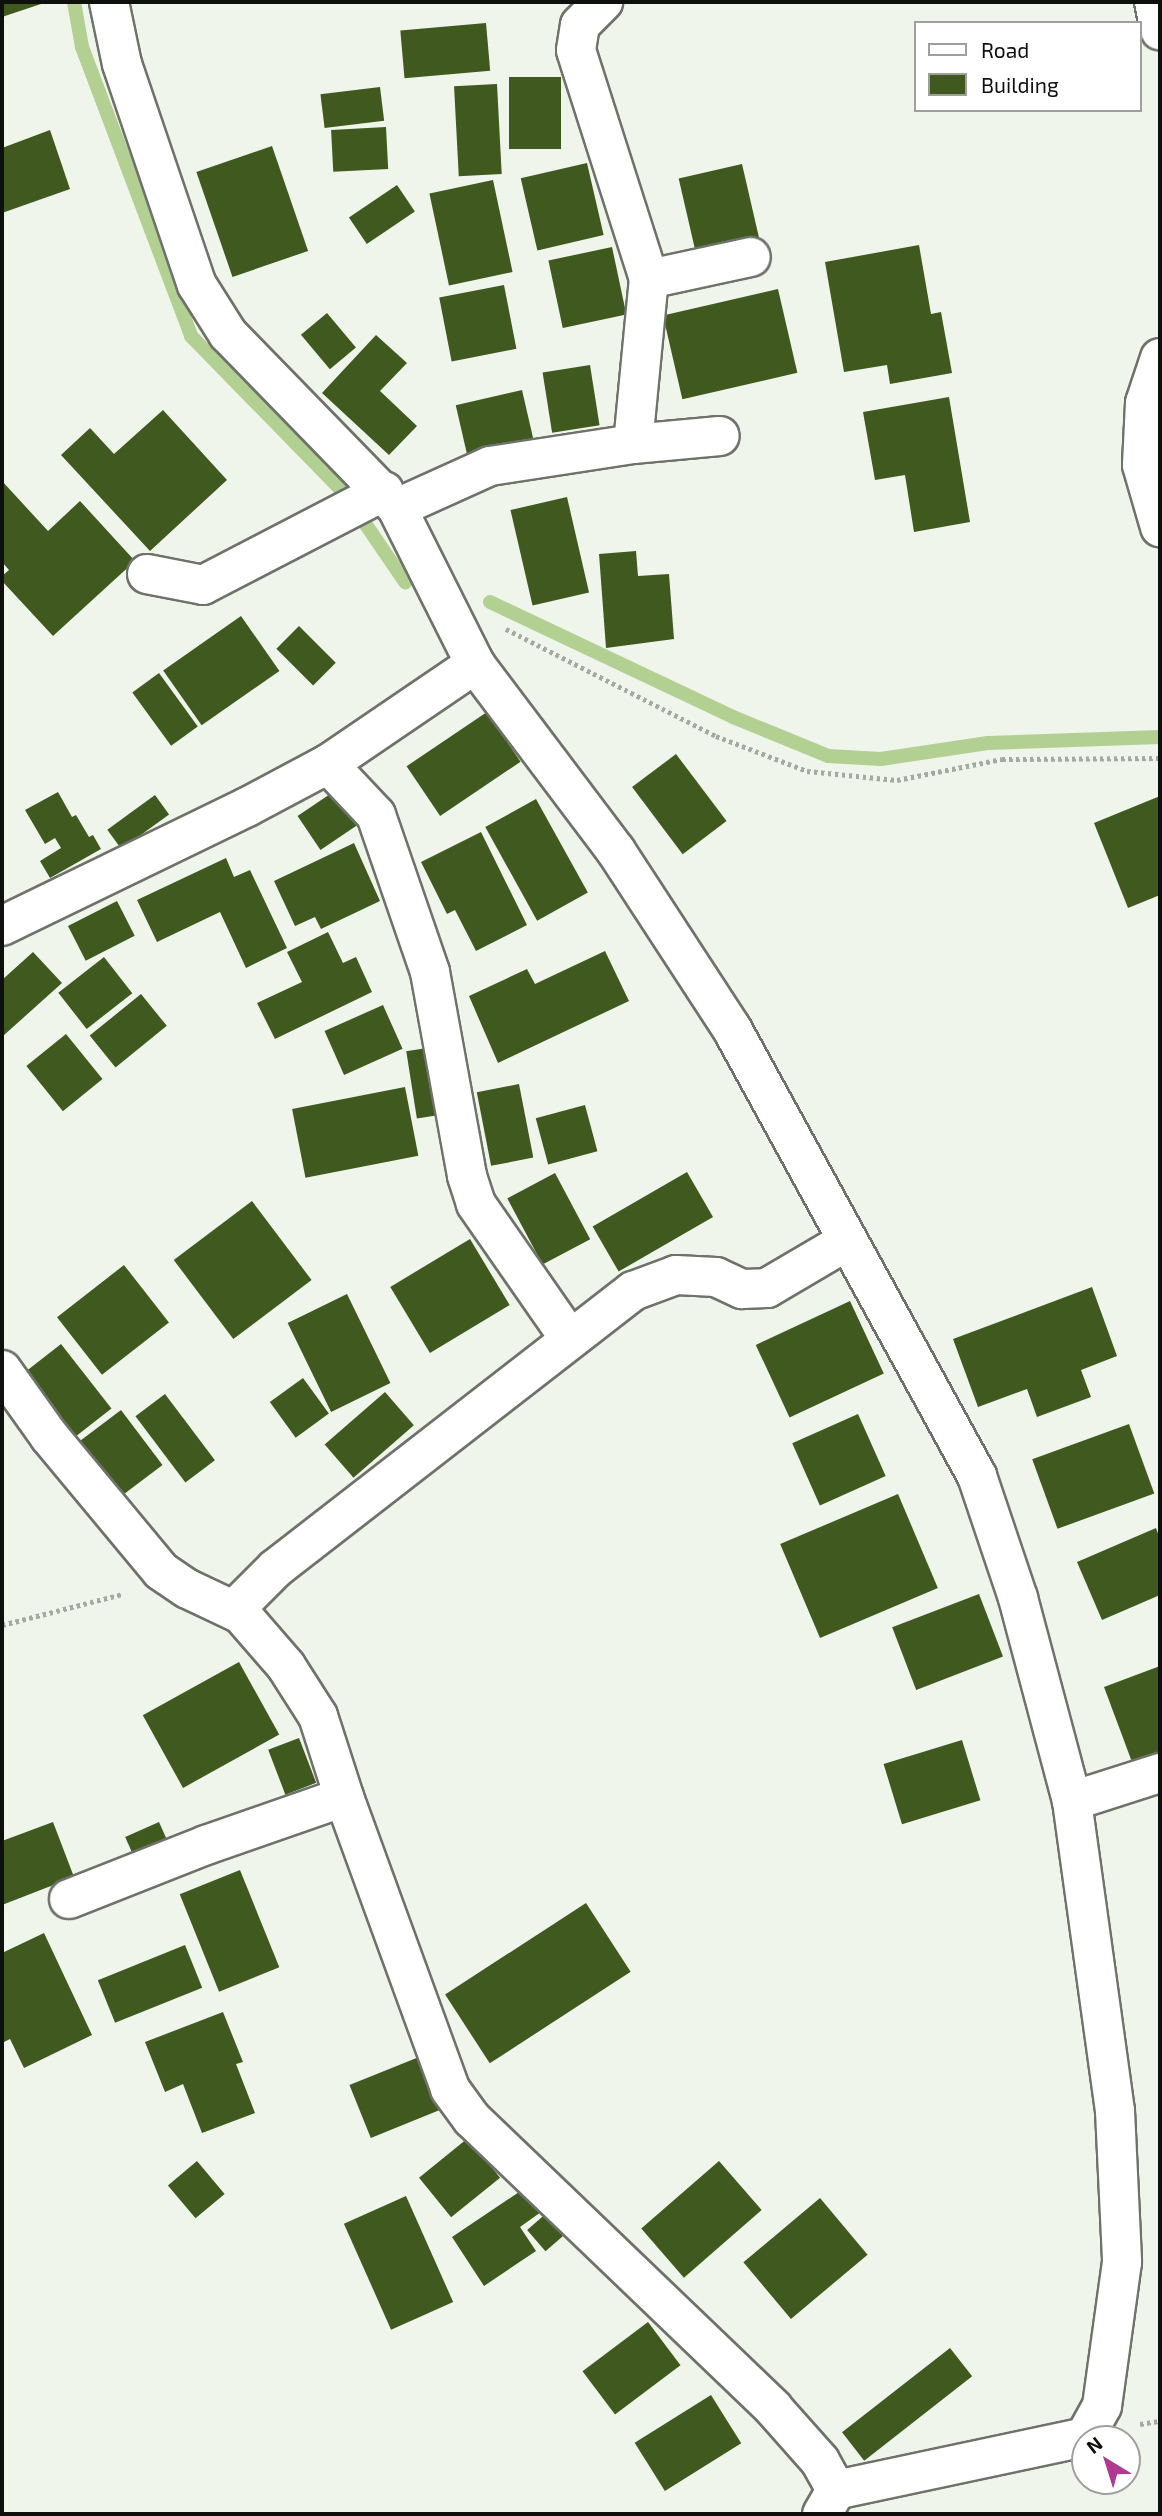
<!DOCTYPE html>
<html>
<head>
<meta charset="utf-8">
<style>
	body { margin:0 }
	#map { position:relative; width:1162px; height:2516px; overflow:hidden; background:#f0f5eb; font-family:"Exo 2",sans-serif }
	div>[style] { position:absolute }
	.stream>* { height:14px; margin:-7px; padding:0 7px; transform-origin:7px; border-radius:7px; background:#b2d092 }
	.building>* { inset:0; background:#3f591f; transform-origin:0 0 }
	.path>* { height:4.5px; margin-top:-2.25px; transform-origin:0; background:repeating-linear-gradient(90deg,#a5a9a1 0 3.5px,transparent 0 7px) }
	.roads { filter:drop-shadow(2px 0 #6e726a) drop-shadow(-2px 0 #6e726a) drop-shadow(0 2px #6e726a) drop-shadow(0 -2px #6e726a) }
	.minor>* { height:38px; margin:-19px; padding:0 19px; transform-origin:19px; border-radius:19px; background:#fff }
	span { translate:-50% -50%; white-space:nowrap; text-align:center; line-height:1.15; -webkit-text-stroke:7px #fff; paint-order:stroke }
	.frame { position:absolute; inset:0; border:4px solid #0e100d; pointer-events:none }
	.legend { position:absolute; left:914px; top:21px; width:228px; height:91px; box-sizing:border-box; background:#fff; border:2px solid #9f9f9e; margin:0; padding:9px 12px; list-style:none; font-size:21px; color:#0e100d }
	.legend li { display:flex; align-items:center; gap:14px; height:35px }
	.legend b { width:35px; border:2px solid #9f9f9e }
	.north { position:absolute; left:1071px; top:2425px; width:70px; height:70px; box-sizing:border-box; background:#fff; border:2px solid #9f9f9e; border-radius:50%; rotate:322deg; font-size:19px; font-weight:700; line-height:28px; text-align:center; color:#0e100d }
	.north::after { content:''; display:block; margin:auto; width:24px; height:32px; background:#b03a91; clip-path:polygon(50% 0,100% 100%,50% 72%,0 100%) }
</style>
</head>
<body>
<div id="map">
	<div class="stream">
		<div style="left:74px;top:2px;width:46px;rotate:79.9deg"></div>
		<div style="left:82px;top:47px;width:309px;rotate:69.3deg"></div>
		<div style="left:191px;top:336px;width:221px;rotate:45.7deg"></div>
		<div style="left:345px;top:494px;width:107px;rotate:55.7deg"></div>
		<div style="left:490px;top:602px;width:269px;rotate:25.3deg"></div>
		<div style="left:733px;top:717px;width:103px;rotate:22.3deg"></div>
		<div style="left:828px;top:756px;width:53px;rotate:3.2deg"></div>
		<div style="left:881px;top:759px;width:108px;rotate:-8.5deg"></div>
		<div style="left:988px;top:743px;width:172px;rotate:-2deg"></div>
	</div>
	<div class="building">
		<div style="clip-path:polygon(2px 2px,47px 2px,2px 17px)"></div>
		<div style="left:486px;top:23px;width:48px;height:86px;rotate:85deg"></div>
		<div style="left:509px;top:77px;width:52px;height:72px"></div>
		<div style="left:497px;top:84px;width:90px;height:43px;rotate:87deg"></div>
		<div style="left:380px;top:87px;width:34px;height:60px;rotate:83deg"></div>
		<div style="left:386px;top:127px;width:42px;height:55px;rotate:87deg"></div>
		<div style="clip-path:polygon(50px 130px,70px 189px,2px 213px,2px 148px)"></div>
		<div style="left:272px;top:146px;width:111px;height:80px;rotate:71deg"></div>
		<div style="left:587px;top:163px;width:74px;height:68px;rotate:77deg"></div>
		<div style="left:742px;top:164px;width:78px;height:65px;rotate:77deg"></div>
		<div style="left:493px;top:180px;width:94px;height:65px;rotate:78deg"></div>
		<div style="left:397px;top:185px;width:32px;height:58px;rotate:56deg"></div>
		<div style="clip-path:polygon(919px 245px,931px 314px,941px 312px,952px 373px,890px 384px,887px 365px,844px 372px,825px 262px)"></div>
		<div style="left:612px;top:247px;width:69px;height:65px;rotate:78deg"></div>
		<div style="left:504px;top:285px;width:65px;height:66px;rotate:79deg"></div>
		<div style="left:778px;top:289px;width:86px;height:118px;rotate:77deg"></div>
		<div style="left:327px;top:313px;width:45px;height:34px;rotate:50deg"></div>
		<div style="clip-path:polygon(376px 335px,407px 363px,380px 391px,417px 426px,389px 455px,322px 393px)"></div>
		<div style="left:590px;top:365px;width:61px;height:48px;rotate:81deg"></div>
		<div style="left:522px;top:390px;width:51px;height:68px;rotate:77deg"></div>
		<div style="clip-path:polygon(949px 397px,970px 522px,914px 532px,905px 475px,875px 480px,863px 412px)"></div>
		<div style="clip-path:polygon(163px 410px,227px 480px,150px 551px,61px 455px,90px 428px,114px 454px)"></div>
		<div style="clip-path:polygon(2px 481px,48px 531px,80px 501px,135px 561px,53px 636px,2px 581px,2px 576px,9px 570px,2px 562px)"></div>
		<div style="left:567px;top:497px;width:98px;height:58px;rotate:77deg"></div>
		<div style="clip-path:polygon(636px 551px,638px 576px,669px 574px,674px 639px,606px 648px,599px 554px)"></div>
		<div style="left:241px;top:616px;width:67px;height:95px;rotate:55deg"></div>
		<div style="left:299px;top:626px;width:52px;height:32px;rotate:45deg"></div>
		<div style="left:159px;top:673px;width:66px;height:33px;rotate:54deg"></div>
		<div style="left:487px;top:712px;width:60px;height:97px;rotate:56deg"></div>
		<div style="left:676px;top:754px;width:84px;height:55px;rotate:53deg"></div>
		<div style="left:339px;top:788px;width:41px;height:50px;rotate:56deg"></div>
		<div style="clip-path:polygon(58px 792px,72px 817px,76px 815px,89px 837px,93px 835px,101px 849px,50px 878px,40px 861px,61px 848px,55px 838px,45px 844px,25px 810px)"></div>
		<div style="left:155px;top:795px;width:24px;height:59px;rotate:54deg"></div>
		<div style="clip-path:polygon(1160px 796px,1160px 895px,1128px 908px,1094px 823px)"></div>
		<div style="left:536px;top:799px;width:107px;height:58px;rotate:61deg"></div>
		<div style="clip-path:polygon(481px 832px,527px 925px,476px 951px,455px 910px,447px 914px,421px 862px)"></div>
		<div style="clip-path:polygon(354px 843px,380px 901px,321px 929px,315px 917px,295px 926px,274px 881px)"></div>
		<div style="clip-path:polygon(226px 858px,234px 877px,250px 870px,287px 948px,246px 968px,220px 912px,157px 942px,137px 900px)"></div>
		<div style="left:117px;top:901px;width:39px;height:55px;rotate:63deg"></div>
		<div style="clip-path:polygon(328px 932px,343px 963px,356px 957px,372px 992px,275px 1039px,257px 1003px,302px 982px,287px 952px)"></div>
		<div style="clip-path:polygon(605px 951px,629px 1001px,498px 1063px,469px 996px,527px 969px,535px 984px)"></div>
		<div style="clip-path:polygon(33px 952px,62px 983px,3px 1036px,2px 980px)"></div>
		<div style="left:104px;top:957px;width:46px;height:58px;rotate:52deg"></div>
		<div style="left:141px;top:994px;width:41px;height:66px;rotate:51deg"></div>
		<div style="left:383px;top:1005px;width:48px;height:64px;rotate:66deg"></div>
		<div style="left:66px;top:1034px;width:58px;height:51px;rotate:51deg"></div>
		<div style="left:427px;top:1048px;width:68px;height:21px;rotate:81deg"></div>
		<div style="left:519px;top:1084px;width:75px;height:43px;rotate:79deg"></div>
		<div style="left:405px;top:1087px;width:70px;height:115px;rotate:79deg"></div>
		<div style="left:585px;top:1105px;width:48px;height:51px;rotate:75deg"></div>
		<div style="left:687px;top:1172px;width:52px;height:109px;rotate:60deg"></div>
		<div style="left:555px;top:1173px;width:75px;height:54px;rotate:62deg"></div>
		<div style="left:252px;top:1201px;width:99px;height:98px;rotate:53deg"></div>
		<div style="left:470px;top:1239px;width:77px;height:93px;rotate:59deg"></div>
		<div style="left:124px;top:1265px;width:73px;height:85px;rotate:52deg"></div>
		<div style="clip-path:polygon(1092px 1287px,1117px 1356px,1081px 1370px,1091px 1397px,1037px 1417px,1027px 1389px,978px 1407px,953px 1339px)"></div>
		<div style="left:347px;top:1294px;width:99px;height:66px;rotate:64deg"></div>
		<div style="left:850px;top:1301px;width:80px;height:104px;rotate:65deg"></div>
		<div style="left:61px;top:1344px;width:82px;height:54px;rotate:52deg"></div>
		<div style="left:303px;top:1378px;width:44px;height:41px;rotate:54deg"></div>
		<div style="left:385px;top:1392px;width:44px;height:80px;rotate:49deg"></div>
		<div style="left:165px;top:1394px;width:83px;height:37px;rotate:53deg"></div>
		<div style="left:121px;top:1410px;width:69px;height:56px;rotate:53deg"></div>
		<div style="left:858px;top:1414px;width:68px;height:72px;rotate:66deg"></div>
		<div style="left:1129px;top:1424px;width:74px;height:103px;rotate:70deg"></div>
		<div style="left:898px;top:1494px;width:102px;height:128px;rotate:67deg"></div>
		<div style="clip-path:polygon(1156px 1528px,1160px 1539px,1160px 1595px,1102px 1620px,1077px 1562px)"></div>
		<div style="left:979px;top:1594px;width:67px;height:93px;rotate:69deg"></div>
		<div style="left:239px;top:1662px;width:83px;height:110px;rotate:61deg"></div>
		<div style="clip-path:polygon(1160px 1666px,1160px 1751px,1132px 1762px,1104px 1687px)"></div>
		<div style="left:299px;top:1738px;width:48px;height:33px;rotate:69deg"></div>
		<div style="left:962px;top:1740px;width:63px;height:82px;rotate:73deg"></div>
		<div style="clip-path:polygon(53px 1822px,74px 1877px,2px 1905px,2px 1841px)"></div>
		<div style="left:159px;top:1822px;width:22px;height:37px;rotate:66deg"></div>
		<div style="left:240px;top:1870px;width:105px;height:65px;rotate:68deg"></div>
		<div style="left:586px;top:1903px;width:82px;height:168px;rotate:57deg"></div>
		<div style="clip-path:polygon(44px 1933px,92px 2035px,24px 2068px,10px 2039px,2px 2043px,2px 1953px)"></div>
		<div style="left:185px;top:1945px;width:46px;height:94px;rotate:68deg"></div>
		<div style="clip-path:polygon(223px 2012px,243px 2062px,236px 2064px,255px 2113px,202px 2133px,183px 2084px,165px 2092px,145px 2042px)"></div>
		<div style="left:419px;top:2057px;width:57px;height:75px;rotate:68deg"></div>
		<div style="left:468px;top:2138px;width:51px;height:63px;rotate:51deg"></div>
		<div style="left:197px;top:2161px;width:43px;height:38px;rotate:50deg"></div>
		<div style="left:719px;top:2161px;width:65px;height:103px;rotate:49deg"></div>
		<div style="clip-path:polygon(525px 2188px,541px 2212px,520px 2227px,536px 2251px,484px 2286px,452px 2237px)"></div>
		<div style="left:406px;top:2196px;width:116px;height:68px;rotate:66deg"></div>
		<div style="left:820px;top:2198px;width:74px;height:100px;rotate:50deg"></div>
		<div style="left:549px;top:2211px;width:28px;height:29px;rotate:49deg"></div>
		<div style="left:648px;top:2322px;width:54px;height:82px;rotate:53deg"></div>
		<div style="left:950px;top:2348px;width:36px;height:137px;rotate:52deg"></div>
		<div style="left:711px;top:2395px;width:57px;height:90px;rotate:58deg"></div>
	</div>
	<div class="path">
		<div style="left:506px;top:629px;width:236px;rotate:27deg"></div>
		<div style="left:716px;top:736px;width:97px;rotate:21deg"></div>
		<div style="left:807px;top:771px;width:90px;rotate:5.7deg"></div>
		<div style="left:897px;top:780px;width:107px;rotate:-11.3deg"></div>
		<div style="left:1002px;top:759px;width:158px;rotate:-0.4deg"></div>
		<div style="left:2px;top:1625px;width:125px;rotate:-14.4deg"></div>
		<div style="left:1140px;top:2424px;width:20px;rotate:-9deg"></div>
	</div>
	<div class="roads">
		<div class="minor">
			<div style="left:109px;top:2px;width:63px;rotate:78.2deg"></div>
			<div style="left:122px;top:64px;width:233px;rotate:71.3deg"></div>
			<div style="left:197px;top:285px;width:58px;rotate:57.7deg"></div>
			<div style="left:228px;top:334px;width:243px;rotate:45.8deg"></div>
			<div style="left:397px;top:508px;width:174px;rotate:63.4deg"></div>
			<div style="left:475px;top:664px;width:234px;rotate:53deg"></div>
			<div style="left:616px;top:851px;width:212px;rotate:56.9deg"></div>
			<div style="left:732px;top:1029px;width:510px;rotate:61.27deg"></div>
			<div style="left:977px;top:1476px;width:129px;rotate:71.4deg"></div>
			<div style="left:1018px;top:1598px;width:210px;rotate:75.1deg"></div>
			<div style="left:1072px;top:1801px;width:313px;rotate:82.1deg"></div>
			<div style="left:1115px;top:2111px;width:151px;rotate:87.3deg"></div>
			<div style="left:1122px;top:2262px;width:145px;rotate:97.9deg"></div>
			<div style="left:1102px;top:2406px;width:35px;rotate:119deg"></div>
			<div style="left:1085px;top:2437px;width:255px;rotate:168deg"></div>
			<div style="left:836px;top:2490px;width:28px;rotate:120deg"></div>
			<div style="left:1154px;top:2px;width:29px;rotate:78deg"></div>
			<div style="left:649px;top:279px;width:104px;rotate:-12.2deg"></div>
			<div style="left:1160px;top:358px;width:47px;rotate:108.4deg"></div>
			<div style="left:1145px;top:403px;width:62px;rotate:92.8deg"></div>
			<div style="left:1142px;top:465px;width:65px;rotate:73.8deg"></div>
			<div style="left:633px;top:444px;width:87px;rotate:-5.3deg"></div>
			<div style="left:397px;top:508px;width:102px;rotate:-24.3deg"></div>
			<div style="left:490px;top:466px;width:145px;rotate:-8.7deg"></div>
			<div style="left:633px;top:444px;width:166px;rotate:-84.5deg"></div>
			<div style="left:649px;top:279px;width:240px;rotate:-107.7deg"></div>
			<div style="left:576px;top:50px;width:25px;rotate:-81deg"></div>
			<div style="left:580px;top:25px;width:33px;rotate:-45deg"></div>
			<div style="left:147px;top:574px;width:57px;rotate:11.1deg"></div>
			<div style="left:203px;top:585px;width:204px;rotate:-27.4deg"></div>
			<div style="left:328px;top:764px;width:70px;rotate:46.7deg"></div>
			<div style="left:376px;top:815px;width:166px;rotate:71deg"></div>
			<div style="left:430px;top:972px;width:207px;rotate:79.7deg"></div>
			<div style="left:467px;top:1176px;width:29px;rotate:72deg"></div>
			<div style="left:476px;top:1204px;width:163px;rotate:55.2deg"></div>
			<div style="left:2px;top:926px;width:272px;rotate:-25.9deg"></div>
			<div style="left:247px;top:807px;width:92px;rotate:-28deg"></div>
			<div style="left:328px;top:764px;width:178px;rotate:-34.2deg"></div>
			<div style="left:2px;top:1370px;width:81px;rotate:54.5deg"></div>
			<div style="left:49px;top:1436px;width:175px;rotate:50.3deg"></div>
			<div style="left:161px;top:1571px;width:32px;rotate:34deg"></div>
			<div style="left:188px;top:1589px;width:59px;rotate:25.3deg"></div>
			<div style="left:241px;top:1614px;width:69px;rotate:49.1deg"></div>
			<div style="left:286px;top:1666px;width:59px;rotate:57.4deg"></div>
			<div style="left:318px;top:1716px;width:85px;rotate:72.2deg"></div>
			<div style="left:344px;top:1797px;width:311px;rotate:70deg"></div>
			<div style="left:450px;top:2089px;width:37px;rotate:54deg"></div>
			<div style="left:472px;top:2119px;width:417px;rotate:43.8deg"></div>
			<div style="left:773px;top:2408px;width:71px;rotate:48.4deg"></div>
			<div style="left:820px;top:2461px;width:33px;rotate:61deg"></div>
			<div style="left:234px;top:1610px;width:59px;rotate:-45deg"></div>
			<div style="left:276px;top:1568px;width:452px;rotate:-37.8deg"></div>
			<div style="left:633px;top:1291px;width:46px;rotate:-20.4deg"></div>
			<div style="left:676px;top:1275px;width:40px;rotate:2.9deg"></div>
			<div style="left:716px;top:1277px;width:29px;rotate:25deg"></div>
			<div style="left:742px;top:1289px;width:25px;rotate:-2deg"></div>
			<div style="left:767px;top:1288px;width:93px;rotate:-30.4deg"></div>
			<div style="left:1072px;top:1801px;width:92px;rotate:-17.7deg"></div>
			<div style="left:69px;top:1899px;width:147px;rotate:-21.5deg"></div>
			<div style="left:206px;top:1845px;width:146px;rotate:-19.2deg"></div>
		</div>
	</div>
	<div class="frame"></div>
	<ul class="legend">
	<li><b style="height:9px;background:#fff"></b>Road</li>
	<li><b style="height:19px;background:#3f591f"></b>Building</li>
	</ul>
	<div class="north">N</div>
</div>
</body>
</html>
